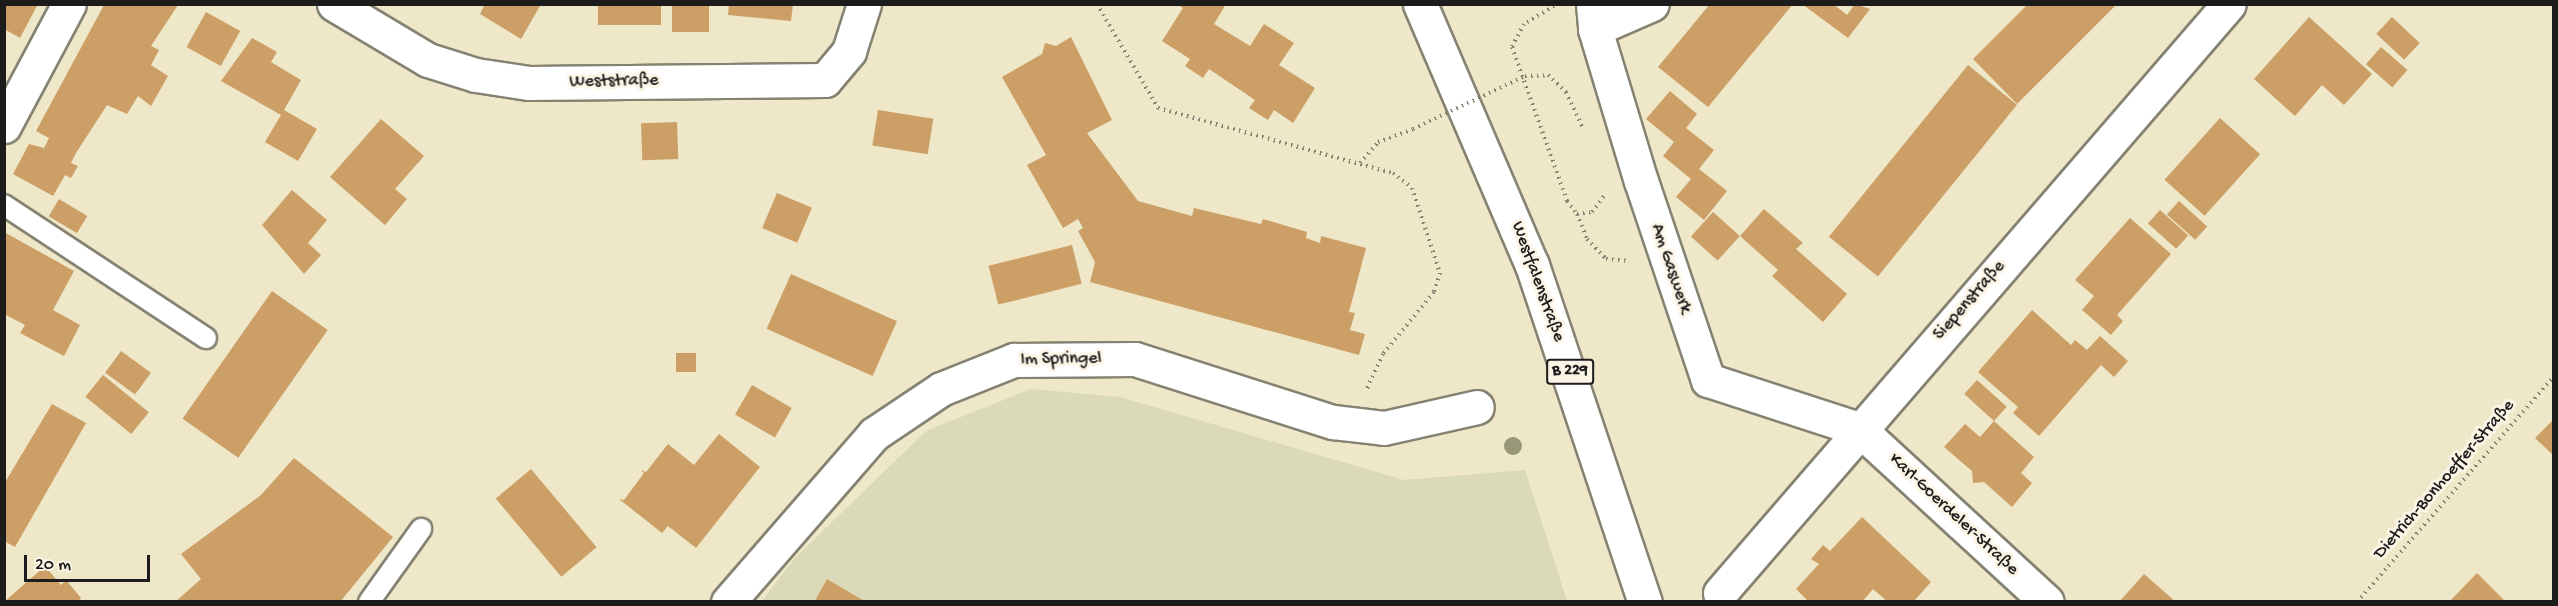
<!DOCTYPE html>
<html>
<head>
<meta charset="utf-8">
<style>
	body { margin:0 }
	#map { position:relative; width:2558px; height:606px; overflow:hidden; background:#eee7c8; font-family:"Gochi Hand",sans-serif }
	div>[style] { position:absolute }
	.built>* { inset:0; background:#dad9b8 }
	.building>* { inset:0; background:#cc9f66; transform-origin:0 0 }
	.path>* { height:4px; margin-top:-2px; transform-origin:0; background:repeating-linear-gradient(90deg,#858272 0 1.5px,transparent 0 6px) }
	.roads { filter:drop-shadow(2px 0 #858272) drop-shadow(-2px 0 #858272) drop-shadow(0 2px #858272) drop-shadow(0 -2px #858272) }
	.lane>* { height:20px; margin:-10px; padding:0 10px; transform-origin:10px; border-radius:10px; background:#fff }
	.street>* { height:33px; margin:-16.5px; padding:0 16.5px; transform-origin:16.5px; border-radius:16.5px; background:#fff }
	.primary>* { height:33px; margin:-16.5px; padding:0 16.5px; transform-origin:16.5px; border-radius:16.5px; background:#fff }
	.path-bridge>* { height:4px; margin-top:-2px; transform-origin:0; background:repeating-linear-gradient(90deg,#858272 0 1.5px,transparent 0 6px) }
	.trees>* { width:18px; height:18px; margin:-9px; border-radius:50%; background:#979878 }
	span { translate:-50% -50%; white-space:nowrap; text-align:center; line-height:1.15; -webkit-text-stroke:6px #fcf5e5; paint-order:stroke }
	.shield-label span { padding:2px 4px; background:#fcf5e5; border:2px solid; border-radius:4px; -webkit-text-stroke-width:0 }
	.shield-label { font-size:16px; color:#1c1c1c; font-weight:700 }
	.street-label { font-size:18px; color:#1c1c1c }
	.frame { position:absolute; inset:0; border:6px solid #1c1c1c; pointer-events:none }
	.scale { position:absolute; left:24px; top:555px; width:126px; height:27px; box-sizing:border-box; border:3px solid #1c1c1c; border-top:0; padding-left:8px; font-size:18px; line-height:21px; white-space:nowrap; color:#1c1c1c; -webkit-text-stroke:4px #fcf5e5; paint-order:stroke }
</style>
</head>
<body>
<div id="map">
	<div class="built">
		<div style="clip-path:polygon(1031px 389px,1120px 397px,1404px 480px,1525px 470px,1567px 601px,866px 602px,827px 579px,814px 601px,761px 602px,794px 559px,926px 431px)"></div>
	</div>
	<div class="building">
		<div style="clip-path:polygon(4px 4px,38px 4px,20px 38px,4px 29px)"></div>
		<div style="clip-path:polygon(485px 4px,541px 4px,521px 39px,480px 14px)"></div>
		<div style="left:598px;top:4px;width:63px;height:21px"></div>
		<div style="left:672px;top:4px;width:37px;height:28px"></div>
		<div style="clip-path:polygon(729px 4px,793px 4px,791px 21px,728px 15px)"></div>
		<div style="clip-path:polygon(1177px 4px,1226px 4px,1214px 24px,1250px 46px,1264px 24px,1294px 43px,1279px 65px,1315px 88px,1293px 123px,1274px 110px,1268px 120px,1249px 108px,1255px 100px,1209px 69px,1203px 78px,1185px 66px,1190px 59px,1162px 41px,1183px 8px)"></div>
		<div style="clip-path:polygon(1710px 4px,1793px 4px,1708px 107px,1658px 67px)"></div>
		<div style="clip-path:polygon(1802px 4px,1833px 4px,1847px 15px,1855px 4px,1870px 9px,1848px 38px)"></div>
		<div style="clip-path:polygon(2028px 4px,2117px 4px,2017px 104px,1973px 59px)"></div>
		<div style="clip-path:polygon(104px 5px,178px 5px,151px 46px,159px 50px,151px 65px,168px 76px,151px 106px,138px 96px,127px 114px,107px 105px,76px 153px,71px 163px,78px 166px,71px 178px,65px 175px,53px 196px,13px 174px,29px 144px,44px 148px,49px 138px,36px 131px)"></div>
		<div style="left:206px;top:12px;width:39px;height:40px;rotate:29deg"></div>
		<div style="clip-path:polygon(2309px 17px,2372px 74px,2344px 105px,2322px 85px,2295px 116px,2254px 79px)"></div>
		<div style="left:2392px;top:17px;width:38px;height:23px;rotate:43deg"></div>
		<div style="clip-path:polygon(1071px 37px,1112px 120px,1087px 133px,1138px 201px,1192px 216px,1194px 208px,1261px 224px,1263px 219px,1307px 232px,1306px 238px,1320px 243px,1321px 236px,1366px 248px,1349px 312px,1355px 313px,1350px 330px,1365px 334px,1359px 355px,1090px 282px,1095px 262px,1078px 231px,1083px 228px,1078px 219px,1063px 228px,1027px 165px,1046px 155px,1002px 77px,1042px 54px,1045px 43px,1056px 46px)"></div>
		<div style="clip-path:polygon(252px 38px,277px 52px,271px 62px,301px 80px,284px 110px,317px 129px,298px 161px,265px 142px,281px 115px,221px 81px)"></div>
		<div style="left:2381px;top:47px;width:35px;height:23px;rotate:41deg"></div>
		<div style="left:1968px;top:65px;width:63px;height:221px;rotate:39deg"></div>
		<div style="clip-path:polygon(1670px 91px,1697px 114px,1686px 128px,1714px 150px,1699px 169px,1727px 191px,1704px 220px,1676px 197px,1691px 179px,1663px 156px,1674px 142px,1646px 119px)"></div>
		<div style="left:878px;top:110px;width:56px;height:36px;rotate:9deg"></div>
		<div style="left:2220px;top:118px;width:54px;height:83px;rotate:42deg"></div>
		<div style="clip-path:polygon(381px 119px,424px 156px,395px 189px,407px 199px,385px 225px,330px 177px)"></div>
		<div style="left:677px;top:122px;width:37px;height:36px;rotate:88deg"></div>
		<div style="clip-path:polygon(292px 190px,327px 220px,308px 243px,321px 255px,304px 274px,262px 225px)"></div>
		<div style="left:777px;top:193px;width:38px;height:38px;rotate:23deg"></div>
		<div style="left:59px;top:199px;width:33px;height:20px;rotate:31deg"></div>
		<div style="left:2179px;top:201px;width:38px;height:18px;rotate:42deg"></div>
		<div style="clip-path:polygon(1764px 209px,1803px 243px,1796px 249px,1847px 294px,1823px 322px,1772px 276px,1778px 270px,1740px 236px)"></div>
		<div style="left:2160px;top:210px;width:38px;height:18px;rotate:42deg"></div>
		<div style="left:1713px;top:212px;width:36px;height:33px;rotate:42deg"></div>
		<div style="clip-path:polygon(2130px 218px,2171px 254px,2117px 315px,2123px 321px,2111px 335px,2082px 310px,2094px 296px,2075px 280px)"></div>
		<div style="clip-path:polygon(4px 232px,74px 271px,53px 310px,80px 325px,64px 356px,20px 333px,25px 325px,4px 314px)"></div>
		<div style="left:1072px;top:245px;width:40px;height:86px;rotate:76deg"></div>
		<div style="left:791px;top:274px;width:116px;height:60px;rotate:24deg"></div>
		<div style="left:272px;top:291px;width:68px;height:156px;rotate:35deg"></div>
		<div style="clip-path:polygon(2032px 310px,2071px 345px,2075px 340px,2087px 350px,2100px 336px,2128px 361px,2114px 377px,2101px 365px,2039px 436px,2013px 413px,2018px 407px,1978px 372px)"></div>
		<div style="left:121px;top:351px;width:37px;height:27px;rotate:36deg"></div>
		<div style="left:676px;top:353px;width:20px;height:19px"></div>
		<div style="left:103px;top:375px;width:59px;height:28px;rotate:39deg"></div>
		<div style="left:1977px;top:380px;width:40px;height:19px;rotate:42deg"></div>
		<div style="left:752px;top:385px;width:46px;height:34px;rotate:30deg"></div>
		<div style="clip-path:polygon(52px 404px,86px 423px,15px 547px,4px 541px,4px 484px)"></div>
		<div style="clip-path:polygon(2554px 419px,2554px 456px,2535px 438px)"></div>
		<div style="clip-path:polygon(1994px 421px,2034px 457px,2021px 473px,2032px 483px,2012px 507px,1984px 482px,1973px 483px,1972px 471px,1944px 447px,1965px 424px,1980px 437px)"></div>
		<div style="clip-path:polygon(719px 434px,760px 467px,696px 548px,668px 526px,662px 533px,619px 499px,624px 500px,644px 473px,641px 470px,646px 472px,668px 444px,694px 465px)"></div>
		<div style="clip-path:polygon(294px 458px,393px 537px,340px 602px,175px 602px,201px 579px,181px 554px,261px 495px)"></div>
		<div style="left:531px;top:469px;width:102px;height:46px;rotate:50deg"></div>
		<div style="clip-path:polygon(1862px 517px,1931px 582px,1913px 602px,1888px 602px,1873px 589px,1862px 602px,1809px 602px,1796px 589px,1819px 564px,1811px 559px,1823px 545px,1830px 551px)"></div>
		<div style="clip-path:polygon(45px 566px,61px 585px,66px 580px,81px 598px,78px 602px,4px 602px)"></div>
		<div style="clip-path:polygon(2477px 573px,2506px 602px,2449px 602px)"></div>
		<div style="clip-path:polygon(2144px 574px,2176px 602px,2119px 602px)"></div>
		<div style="clip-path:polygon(827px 579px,866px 602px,814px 602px)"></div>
	</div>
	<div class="path">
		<div style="left:1097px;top:4px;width:121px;rotate:59.6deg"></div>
		<div style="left:1158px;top:108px;width:244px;rotate:15.5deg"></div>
		<div style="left:1393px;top:173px;width:24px;rotate:38deg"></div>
		<div style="left:1412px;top:188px;width:89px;rotate:71.8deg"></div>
		<div style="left:1440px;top:273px;width:20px;rotate:108deg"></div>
		<div style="left:1434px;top:292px;width:80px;rotate:129.4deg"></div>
		<div style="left:1383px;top:354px;width:38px;rotate:115deg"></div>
		<div style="left:1554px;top:6px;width:35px;rotate:149deg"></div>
		<div style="left:1524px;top:24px;width:26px;rotate:118deg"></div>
		<div style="left:1512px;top:47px;width:164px;rotate:70.3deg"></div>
		<div style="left:1567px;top:201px;width:16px;rotate:52deg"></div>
		<div style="left:1577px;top:214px;width:15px;rotate:-8deg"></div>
		<div style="left:1592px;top:212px;width:20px;rotate:-53deg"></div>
		<div style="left:1566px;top:92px;width:38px;rotate:65deg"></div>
		<div style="left:1360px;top:163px;width:28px;rotate:-49deg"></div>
		<div style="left:1378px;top:142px;width:37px;rotate:-20deg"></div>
		<div style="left:1577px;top:214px;width:27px;rotate:68deg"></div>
		<div style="left:1587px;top:239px;width:28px;rotate:46deg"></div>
		<div style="left:1606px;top:259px;width:23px;rotate:5deg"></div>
		<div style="left:2357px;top:602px;width:300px;rotate:-48.9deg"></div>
	</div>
	<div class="roads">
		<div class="lane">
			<div style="left:4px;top:205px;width:242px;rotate:33.4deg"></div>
			<div style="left:369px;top:602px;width:90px;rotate:-54.5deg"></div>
		</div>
		<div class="street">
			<div style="left:334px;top:4px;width:109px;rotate:30.8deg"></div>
			<div style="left:428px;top:60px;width:50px;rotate:17.4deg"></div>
			<div style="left:476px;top:75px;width:54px;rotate:8.6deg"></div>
			<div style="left:529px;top:83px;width:296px;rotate:-0.6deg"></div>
			<div style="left:825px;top:80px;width:38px;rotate:-50deg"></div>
			<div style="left:849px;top:51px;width:49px;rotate:-72.3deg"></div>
			<div style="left:1593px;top:4px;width:25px;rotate:85deg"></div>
			<div style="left:1595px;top:29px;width:159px;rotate:73.2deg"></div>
			<div style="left:1641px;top:181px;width:210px;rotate:71.4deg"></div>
			<div style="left:1708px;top:380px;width:159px;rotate:18deg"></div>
			<div style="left:1859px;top:429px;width:255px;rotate:42.6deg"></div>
			<div style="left:1595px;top:29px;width:62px;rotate:-23.7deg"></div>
			<div style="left:4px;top:126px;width:138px;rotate:-62deg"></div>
			<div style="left:1720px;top:593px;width:778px;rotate:-49.17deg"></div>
			<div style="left:728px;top:602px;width:223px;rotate:-49deg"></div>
			<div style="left:874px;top:434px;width:81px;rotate:-33.9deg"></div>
			<div style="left:941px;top:389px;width:79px;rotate:-21.7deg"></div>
			<div style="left:1014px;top:360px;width:121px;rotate:-0.5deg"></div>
			<div style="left:1135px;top:359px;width:208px;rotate:17.7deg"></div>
			<div style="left:1333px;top:422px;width:51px;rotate:6.7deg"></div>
			<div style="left:1384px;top:428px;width:95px;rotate:-12.7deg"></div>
		</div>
		<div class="primary">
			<div style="left:1420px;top:4px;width:284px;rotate:66.8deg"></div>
			<div style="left:1532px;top:265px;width:355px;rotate:71.5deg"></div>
		</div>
	</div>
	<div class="path-bridge">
		<div style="left:1413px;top:129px;width:124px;rotate:-25.3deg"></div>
		<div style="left:1525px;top:76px;width:23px;rotate:-2deg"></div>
		<div style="left:1548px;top:75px;width:25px;rotate:43deg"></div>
	</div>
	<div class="trees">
		<div style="left:1513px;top:446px"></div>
	</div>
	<div class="shield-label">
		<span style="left:1570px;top:372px">B 229</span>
	</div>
	<div class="street-label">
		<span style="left:614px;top:82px;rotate:-1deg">Weststraße</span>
		<span style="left:1670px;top:269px;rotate:71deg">Am Gaswerk</span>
		<span style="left:1537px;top:282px;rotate:70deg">Westfalenstraße</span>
		<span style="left:1970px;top:301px;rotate:-49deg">Siepenstraße</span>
		<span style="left:1061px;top:360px;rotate:-1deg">Im Springel</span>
		<span style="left:2445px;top:480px;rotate:-49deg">Dietrich-Bonhoeffer-Straße</span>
		<span style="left:1953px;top:515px;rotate:43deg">Karl-Goerdeler-Straße</span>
	</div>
	<div class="frame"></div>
	<div class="scale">20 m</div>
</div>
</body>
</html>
